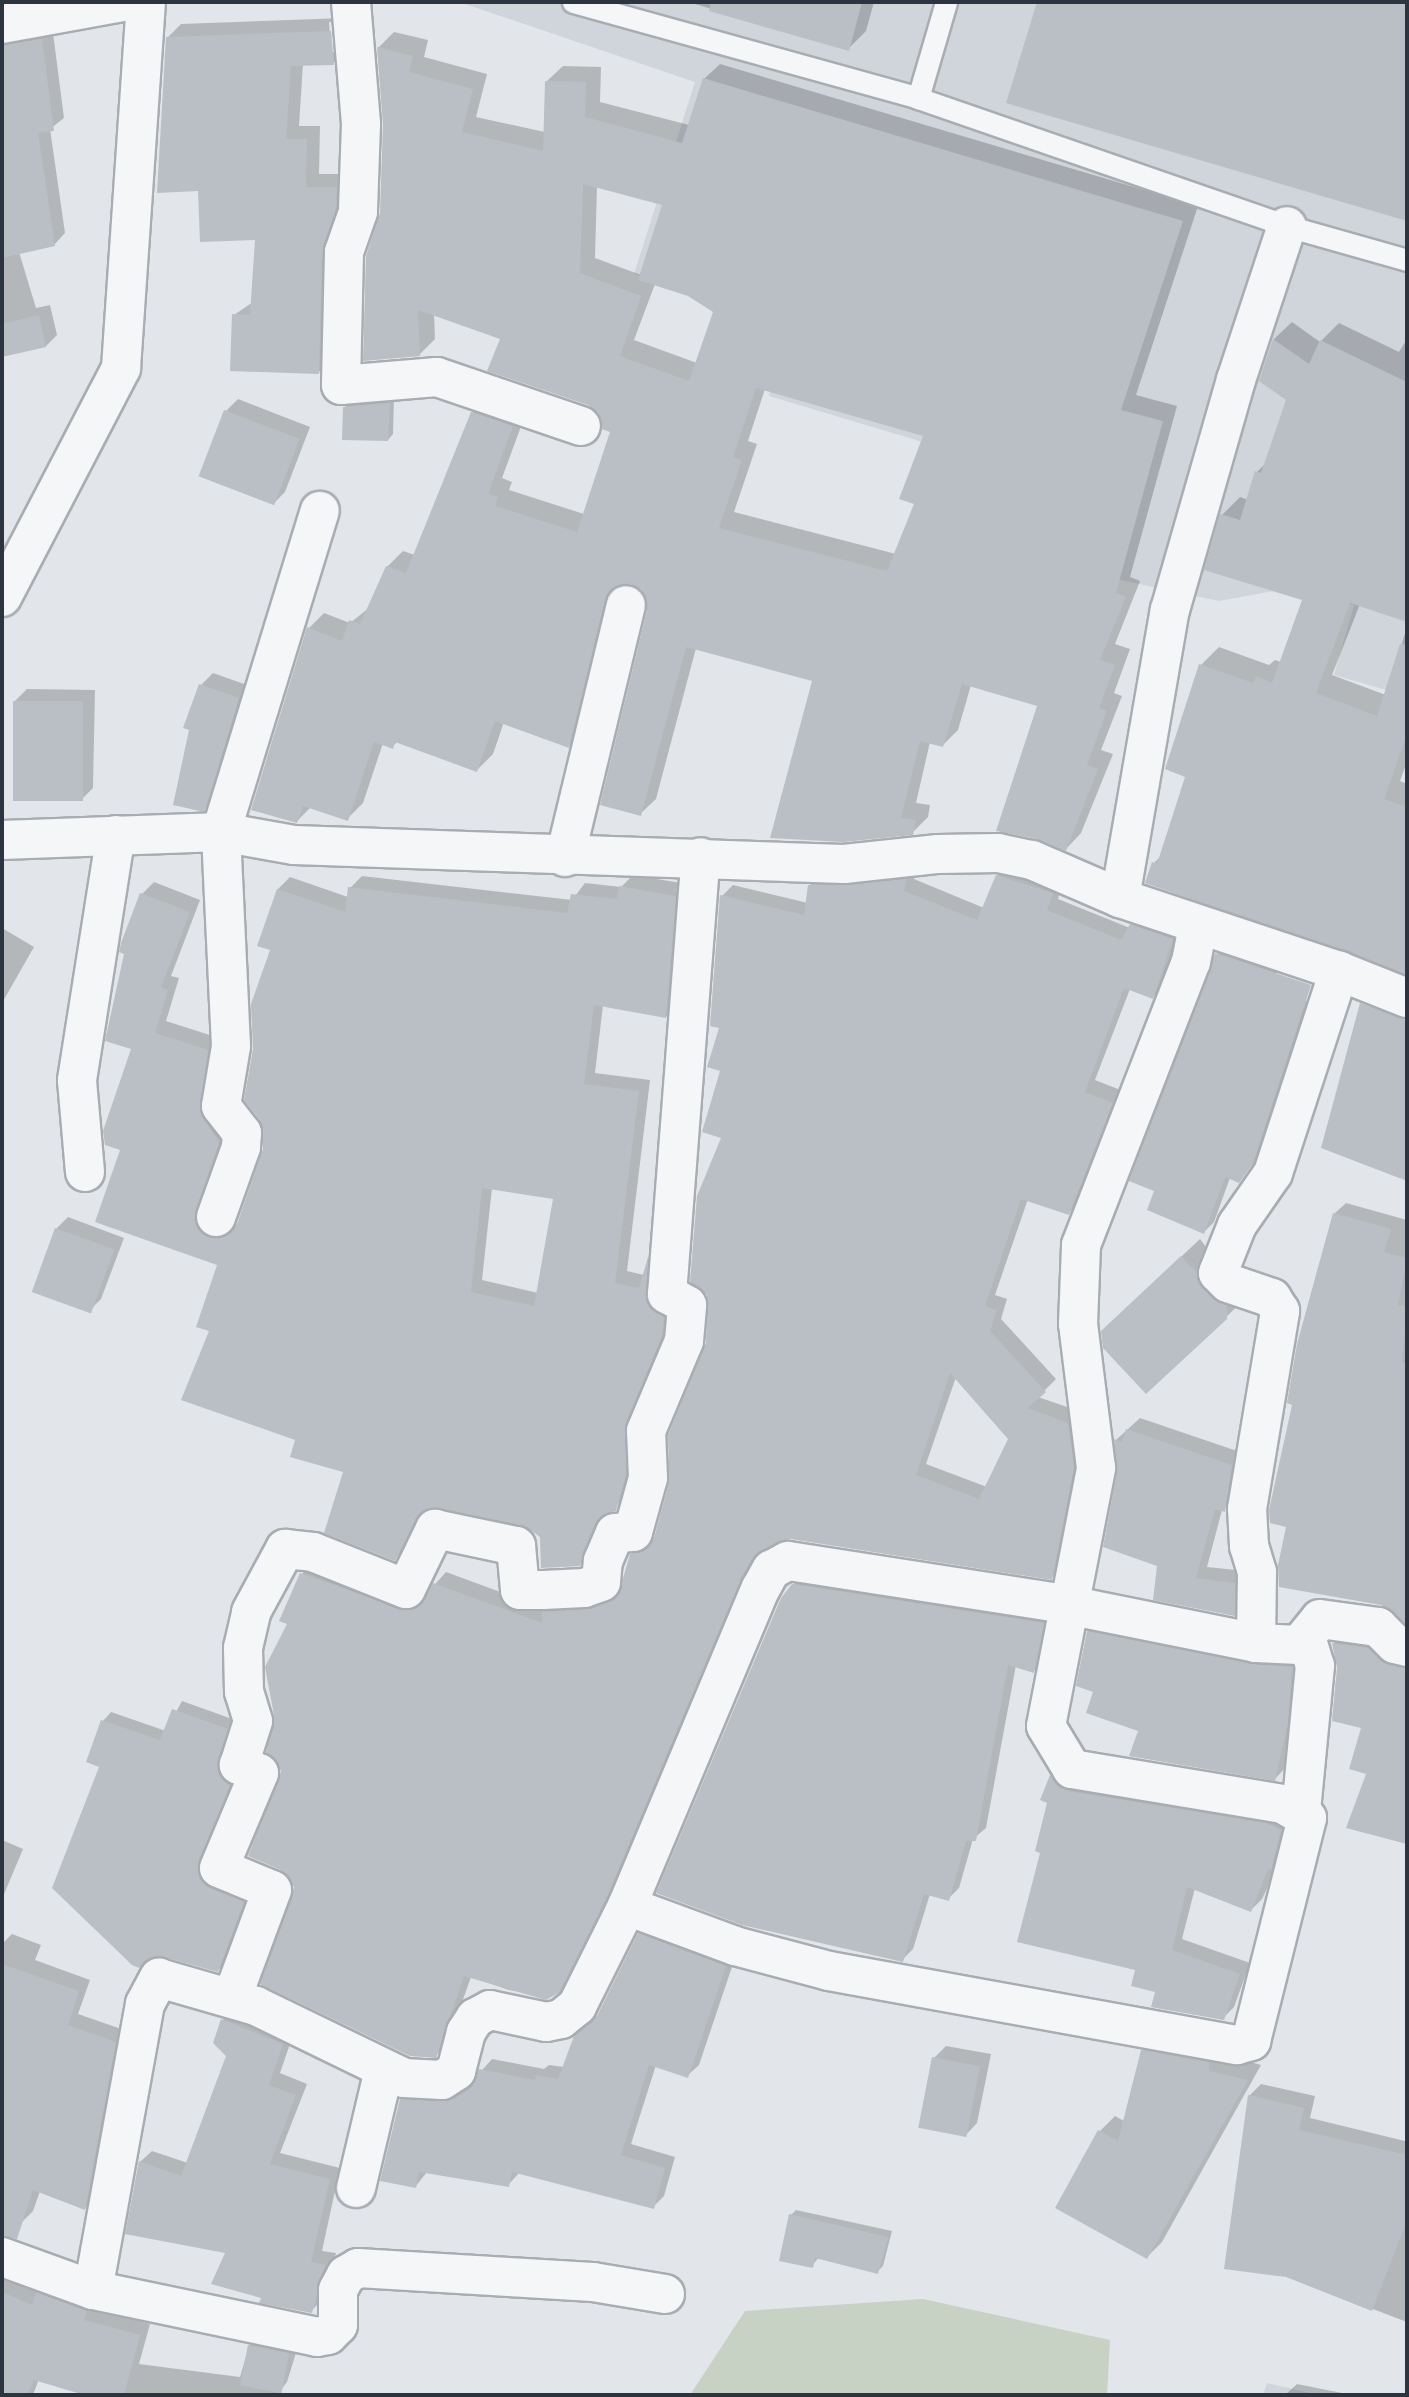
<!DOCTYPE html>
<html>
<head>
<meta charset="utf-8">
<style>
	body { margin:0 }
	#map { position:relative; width:1409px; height:2397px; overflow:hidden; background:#e2e5e9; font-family:"Alegreya Sans",sans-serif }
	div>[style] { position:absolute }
	.built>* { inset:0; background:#d0d4db }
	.green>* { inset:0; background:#c8d2c4 }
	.shadow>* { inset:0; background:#0003 }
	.building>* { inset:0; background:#babfc5; transform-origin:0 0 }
	.roads { filter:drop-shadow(2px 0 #a8acb3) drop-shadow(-2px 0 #a8acb3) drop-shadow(0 2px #a8acb3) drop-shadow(0 -2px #a8acb3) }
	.lane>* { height:21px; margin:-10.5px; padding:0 10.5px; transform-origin:10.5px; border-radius:10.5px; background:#f4f6f8 }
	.street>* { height:38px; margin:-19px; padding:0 19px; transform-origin:19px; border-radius:19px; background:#f4f6f8 }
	span { translate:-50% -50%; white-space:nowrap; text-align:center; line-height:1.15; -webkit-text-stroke:6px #f1f4f7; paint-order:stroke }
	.frame { position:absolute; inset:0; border:4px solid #2c343f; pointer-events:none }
</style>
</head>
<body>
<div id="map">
	<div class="built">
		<div style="clip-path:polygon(459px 2px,1407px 2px,1407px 696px,1334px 675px,1354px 605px,1290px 588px,1219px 601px,1088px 573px,1056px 482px,769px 396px,784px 327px,634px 274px,695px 82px)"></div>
		<div style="clip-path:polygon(1267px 2383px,1319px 2395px,1263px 2395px)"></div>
	</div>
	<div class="green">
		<div style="clip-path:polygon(923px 2299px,1110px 2340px,1107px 2395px,690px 2395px,745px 2311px)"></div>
	</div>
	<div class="shadow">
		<div style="clip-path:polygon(688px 2px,874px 2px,866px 31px,848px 49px)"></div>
		<div style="clip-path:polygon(1041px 2px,1407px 2px,1407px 218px,1008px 102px)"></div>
		<div style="clip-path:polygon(evenodd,345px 18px,347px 49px,333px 63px,303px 64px,299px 126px,320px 126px,319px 174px,350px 174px,332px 358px,319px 372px,234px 315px,253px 302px,257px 238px,200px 189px,167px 38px,181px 24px,345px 18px,329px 22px,332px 22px,335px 52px,331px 52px,329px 22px)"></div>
		<div style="clip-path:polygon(evenodd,394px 32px,428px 40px,424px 57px,487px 74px,476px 117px,545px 132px,547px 81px,563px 66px,601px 67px,600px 102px,689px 125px,704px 79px,720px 64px,1198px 206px,1136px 395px,1177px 406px,1130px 577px,1140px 581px,1115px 644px,1130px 649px,1114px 693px,1122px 696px,1101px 750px,1113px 754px,1081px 833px,1066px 849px,1039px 704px,971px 685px,958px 730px,942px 746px,930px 742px,916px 803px,930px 805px,928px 817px,912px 833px,843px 840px,814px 680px,696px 648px,656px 799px,640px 814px,649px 610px,643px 589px,631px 582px,619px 585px,584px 731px,568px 746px,504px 722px,493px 754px,477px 770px,398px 741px,392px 747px,383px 743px,363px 803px,347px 819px,311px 807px,297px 821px,309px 628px,324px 613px,350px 623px,370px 607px,387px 567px,403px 551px,415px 555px,472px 413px,488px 397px,527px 410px,502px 478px,512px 482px,509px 490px,584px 514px,612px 431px,599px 411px,502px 338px,434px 314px,435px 339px,419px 355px,382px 213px,385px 125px,378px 48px,394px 32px,597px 186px,664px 203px,641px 275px,595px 258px,597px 186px,394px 32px,655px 284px,689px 295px,716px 311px,697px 363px,634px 340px,655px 284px,394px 32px,765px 389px,926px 435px,916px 503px,896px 554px,734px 512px,757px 444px,748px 441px,765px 389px)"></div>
		<div style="clip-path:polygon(53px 33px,64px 118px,50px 129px,65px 233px,54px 245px,19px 252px,36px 308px,50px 305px,57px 335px,46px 346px,2px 356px,2px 41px)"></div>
		<div style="clip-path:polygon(1292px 322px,1320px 342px,1339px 323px,1399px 352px,1407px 339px,1407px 620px,1360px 604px,1332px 675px,1386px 695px,1407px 627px,1407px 762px,1400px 781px,1407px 784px,1407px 975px,1154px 863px,1162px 855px,1187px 776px,1167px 768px,1201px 665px,1219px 647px,1269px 665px,1275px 660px,1281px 662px,1304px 599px,1222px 515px,1240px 497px,1248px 500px,1257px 472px,1266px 463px,1288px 399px,1261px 380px,1274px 339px)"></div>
		<div style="clip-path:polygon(394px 398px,393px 434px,388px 440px,344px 408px,350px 402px)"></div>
		<div style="clip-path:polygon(238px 399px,310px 427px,285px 492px,273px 504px,200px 475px,226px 411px)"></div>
		<div style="clip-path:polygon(213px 673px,250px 686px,216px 797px,204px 809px,201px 685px)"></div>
		<div style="clip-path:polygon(27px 689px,95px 690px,93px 788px,81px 800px,15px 701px)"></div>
		<div style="clip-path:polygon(evenodd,1009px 864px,1063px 881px,1058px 899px,1130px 928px,1143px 914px,1184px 927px,1164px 985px,1153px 997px,1130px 989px,1095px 1080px,1123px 1091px,1080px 1201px,1069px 1213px,1028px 1199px,995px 1295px,1007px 1299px,1001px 1319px,1056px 1379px,1038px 1397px,1079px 1411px,1085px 1455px,1063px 1567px,1051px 1578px,791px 1538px,764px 1548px,752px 1566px,618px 1884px,571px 1978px,551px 1997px,509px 1990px,471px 1977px,447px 2044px,435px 2056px,296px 1887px,283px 1771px,289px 1624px,302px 1574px,313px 1562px,421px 1600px,446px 1572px,547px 1609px,555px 1601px,604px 1598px,621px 1590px,631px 1555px,643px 1543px,655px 1540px,708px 1343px,723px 1137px,722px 896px,733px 885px,808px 903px,810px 885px,821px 874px,916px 869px,914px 879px,984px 908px,997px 876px,1009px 864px,956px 1377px,1010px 1438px,987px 1487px,926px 1464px,956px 1377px)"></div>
		<div style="clip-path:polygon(evenodd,633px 875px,687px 884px,678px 1005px,666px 1017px,603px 1005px,595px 1073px,650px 1080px,627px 1271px,644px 1275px,649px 1258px,659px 1248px,675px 1305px,628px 1497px,606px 1512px,591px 1552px,579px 1565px,532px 1529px,439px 1506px,427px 1509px,407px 1547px,395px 1559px,346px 1471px,297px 1439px,211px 1330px,219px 1264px,122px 1149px,133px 1048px,142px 894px,154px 882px,200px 900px,171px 976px,179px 978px,166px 1021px,219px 1038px,231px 1130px,212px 1220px,233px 1227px,239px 1222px,265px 1149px,278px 889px,290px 877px,348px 897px,350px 888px,362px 876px,572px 900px,585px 883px,621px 887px,633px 875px,492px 1188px,555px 1197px,538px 1293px,482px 1280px,492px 1188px)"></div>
		<div style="clip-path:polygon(2px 928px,34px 947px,2px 1003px)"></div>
		<div style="clip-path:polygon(1227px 944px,1279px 961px,1273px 993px,1311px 1002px,1263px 1151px,1239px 1181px,1230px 1178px,1214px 1222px,1204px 1232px,1217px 954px)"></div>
		<div style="clip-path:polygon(1367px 1014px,1407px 1025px,1407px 1179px,1323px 1147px)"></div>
		<div style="clip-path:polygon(1346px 1203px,1407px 1220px,1407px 1620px,1288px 1526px,1319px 1281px,1315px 1279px,1334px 1214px)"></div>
		<div style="clip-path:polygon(68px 1217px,124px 1238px,101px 1299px,89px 1311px,56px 1229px)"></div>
		<div style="clip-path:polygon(1200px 1239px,1245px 1299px,1226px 1317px,1121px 1313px)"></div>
		<div style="clip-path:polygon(1140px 1418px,1243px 1453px,1237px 1498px,1222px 1510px,1207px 1567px,1246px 1571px,1246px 1602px,1234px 1614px,1159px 1565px,1119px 1472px,1116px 1440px)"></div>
		<div style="clip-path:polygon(804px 1574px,1054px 1612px,1044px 1660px,1034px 1671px,1016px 1665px,986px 1828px,973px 1839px,959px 1888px,948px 1899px,930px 1894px,913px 1949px,902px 1960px,793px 1585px)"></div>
		<div style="clip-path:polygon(1100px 1620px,1303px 1656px,1286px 1767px,1275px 1779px,1140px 1730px,1095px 1691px,1088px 1632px)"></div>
		<div style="clip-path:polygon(1345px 1632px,1407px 1655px,1407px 1844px,1349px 1827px,1369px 1773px,1363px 1727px,1339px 1668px,1334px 1643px)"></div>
		<div style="clip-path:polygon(182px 1701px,235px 1720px,238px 1776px,205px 1861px,252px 1893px,226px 1962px,218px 1970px,101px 1766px,103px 1721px,111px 1712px,166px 1731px)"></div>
		<div style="clip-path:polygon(1062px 1765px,1292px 1819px,1282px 1857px,1262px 1899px,1251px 1910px,1195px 1888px,1182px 1939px,1250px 1963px,1234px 2007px,1223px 2018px,1157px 1991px,1042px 1851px,1049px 1802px,1042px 1799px,1051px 1776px)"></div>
		<div style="clip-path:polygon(2px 1840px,23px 1849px,2px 1899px)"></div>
		<div style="clip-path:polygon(650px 1923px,736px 1955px,699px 2065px,687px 2076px,656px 2065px,631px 2144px,675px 2157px,664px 2196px,653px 2207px,520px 2172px,508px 2185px,427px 2172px,415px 2187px,401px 2100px,412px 2089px,466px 2088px,492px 2059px,544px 2069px,549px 2065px,564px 2067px,599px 2015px,639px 1934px)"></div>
		<div style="clip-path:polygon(12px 1934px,41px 1945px,35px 1960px,90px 1980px,78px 2014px,127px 2031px,96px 2197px,85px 2208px,40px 2191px,33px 2211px,21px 2223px,2px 2216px,2px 1944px)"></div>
		<div style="clip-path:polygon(234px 2008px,294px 2032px,280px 2073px,307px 2084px,280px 2153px,340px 2168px,322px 2251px,336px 2253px,323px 2299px,311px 2311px,263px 2297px,227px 2252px,140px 2162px,152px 2151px,188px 2163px,228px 2056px,215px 2043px,223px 2020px)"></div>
		<div style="clip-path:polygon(1158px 2035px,1261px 2065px,1162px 2242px,1147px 2257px,1100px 2131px,1115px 2116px,1124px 2121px,1142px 2051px)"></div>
		<div style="clip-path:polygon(946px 2046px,991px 2054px,977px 2123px,965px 2136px,934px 2058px)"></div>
		<div style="clip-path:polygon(1261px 2084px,1315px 2096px,1310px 2118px,1405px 2141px,1407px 2131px,1407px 2322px,1286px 2276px,1249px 2096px)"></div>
		<div style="clip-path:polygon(796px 2210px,892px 2231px,883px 2266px,877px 2272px,819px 2257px,812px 2266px,791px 2215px)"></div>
		<div style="clip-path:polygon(2px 2277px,38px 2292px,48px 2282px,94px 2309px,150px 2324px,139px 2364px,240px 2377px,249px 2346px,260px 2335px,299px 2343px,287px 2382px,277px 2395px,89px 2395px,39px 2379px,33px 2395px,2px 2395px)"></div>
		<div style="clip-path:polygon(1297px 2384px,1352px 2395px,1285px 2395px)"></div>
	</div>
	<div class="building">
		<div style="clip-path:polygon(711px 2px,862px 2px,849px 51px,709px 11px)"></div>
		<div style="clip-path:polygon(1037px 2px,1407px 2px,1407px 221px,1006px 103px)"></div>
		<div style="clip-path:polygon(331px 31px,334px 65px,291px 66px,286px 139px,307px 139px,306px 187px,337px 187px,336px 208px,322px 252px,319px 374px,230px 371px,232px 314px,250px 315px,255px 240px,200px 242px,198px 191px,157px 193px,166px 37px)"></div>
		<div style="clip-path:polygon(42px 39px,54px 131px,38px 133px,55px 246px,2px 258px,2px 45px)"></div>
		<div style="clip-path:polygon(evenodd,377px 47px,413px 56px,409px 72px,473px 89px,462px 132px,543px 151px,545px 81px,586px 82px,585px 117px,682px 143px,703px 78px,1183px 221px,1121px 410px,1163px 421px,1116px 593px,1126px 597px,1100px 660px,1115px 665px,1099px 708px,1107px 711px,1087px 765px,1098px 769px,1066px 851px,1037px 839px,996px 831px,1037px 706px,962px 684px,943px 747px,920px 741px,901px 818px,916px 820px,913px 835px,843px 842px,770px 838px,812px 681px,686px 647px,641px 816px,600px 805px,647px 610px,642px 590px,630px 584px,611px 589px,605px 600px,569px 748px,495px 721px,477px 772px,395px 742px,393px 749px,374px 742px,348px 821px,303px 806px,297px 823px,251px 810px,307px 627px,342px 641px,349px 620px,360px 624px,386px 566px,406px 573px,471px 412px,513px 426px,488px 494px,498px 497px,495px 506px,577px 532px,610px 432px,602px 429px,598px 412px,588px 405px,487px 371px,500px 339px,418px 310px,420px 356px,363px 361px,366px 256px,380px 213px,383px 125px,377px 47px,583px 184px,662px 205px,638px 280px,688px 296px,713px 312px,689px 381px,620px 356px,641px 296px,580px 273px,583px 184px,377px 47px,756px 388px,923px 436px,899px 499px,914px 504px,887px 571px,719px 528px,742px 460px,733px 457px,756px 388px)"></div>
		<div style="clip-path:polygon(39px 315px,46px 347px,2px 357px,2px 324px)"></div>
		<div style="clip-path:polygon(1273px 339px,1309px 364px,1320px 340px,1407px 382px,1407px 622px,1350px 603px,1316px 693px,1377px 716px,1400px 644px,1407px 645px,1407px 735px,1384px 799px,1407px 807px,1407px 975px,1145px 883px,1152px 862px,1157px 864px,1185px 777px,1165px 769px,1199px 664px,1253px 683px,1256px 676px,1272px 683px,1302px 600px,1204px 570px,1220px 514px,1240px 520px,1255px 471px,1261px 473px,1286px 400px,1259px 381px)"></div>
		<div style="clip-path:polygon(390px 403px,388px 441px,342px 440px,343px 407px)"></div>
		<div style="left:224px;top:410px;width:81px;height:71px;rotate:21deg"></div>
		<div style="clip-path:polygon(199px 684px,239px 698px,205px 811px,200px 811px,173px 805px,189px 730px,183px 728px)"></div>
		<div style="left:13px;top:701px;width:70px;height:100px"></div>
		<div style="clip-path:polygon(evenodd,996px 875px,1053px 893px,1047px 910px,1121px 940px,1130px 924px,1173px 939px,1153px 999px,1124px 988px,1085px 1092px,1113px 1103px,1069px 1215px,1021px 1199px,985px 1306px,997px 1310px,990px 1331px,1046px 1392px,1028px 1408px,1068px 1423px,1074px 1467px,1052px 1580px,791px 1539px,778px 1542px,752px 1559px,741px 1579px,607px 1897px,560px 1992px,546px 2000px,464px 1976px,436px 2058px,410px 2056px,260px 1984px,294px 1887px,281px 1870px,248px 1856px,281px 1771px,266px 1752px,274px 1715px,265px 1667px,287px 1624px,279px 1621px,300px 1573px,408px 1611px,419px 1606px,433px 1583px,542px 1623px,542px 1612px,591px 1609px,618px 1596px,630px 1554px,646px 1549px,654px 1538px,669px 1483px,668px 1435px,706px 1343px,707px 1295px,690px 1282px,697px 1196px,721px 1138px,702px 1132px,720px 1071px,707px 1067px,719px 1028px,710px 1026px,720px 895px,804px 915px,808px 885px,906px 879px,904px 891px,977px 920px,996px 875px,950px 1373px,1008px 1439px,979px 1499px,916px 1475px,950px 1373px)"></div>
		<div style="clip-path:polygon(evenodd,619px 886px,676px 896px,666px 1018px,594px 1005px,584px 1084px,639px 1091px,615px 1283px,639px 1288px,648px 1257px,648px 1304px,664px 1317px,662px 1336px,626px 1423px,626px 1475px,616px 1511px,603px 1515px,595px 1524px,580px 1566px,541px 1568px,540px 1537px,532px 1531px,439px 1508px,421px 1512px,395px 1561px,324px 1533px,343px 1472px,290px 1457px,295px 1440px,181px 1400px,209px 1331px,196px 1327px,217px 1265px,95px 1222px,120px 1150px,105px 1145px,103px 1131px,131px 1049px,105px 1041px,124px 954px,119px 952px,121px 943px,140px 893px,190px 912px,161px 987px,168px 990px,155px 1033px,208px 1050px,200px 1111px,219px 1142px,194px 1220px,200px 1232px,219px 1239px,237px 1224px,263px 1149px,260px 1120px,244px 1100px,253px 1049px,251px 1004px,270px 950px,257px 946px,277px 889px,345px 912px,348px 887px,567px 913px,571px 894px,617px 899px,619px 886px,482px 1188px,553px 1199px,534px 1306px,471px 1292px,482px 1188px)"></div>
		<div style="clip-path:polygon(1215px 953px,1311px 985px,1253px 1163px,1239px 1183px,1225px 1177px,1204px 1234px,1147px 1210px,1154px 1191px,1129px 1181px)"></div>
		<div style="clip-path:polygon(1360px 1003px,1407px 1019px,1407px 1181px,1321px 1148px)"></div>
		<div style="clip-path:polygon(1333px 1213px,1391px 1229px,1384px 1252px,1407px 1258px,1398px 1305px,1407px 1306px,1402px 1362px,1407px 1364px,1407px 1625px,1381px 1605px,1279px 1587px,1278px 1565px,1286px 1527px,1270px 1523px,1269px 1510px,1292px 1405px,1287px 1403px,1297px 1344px)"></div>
		<div style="left:55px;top:1228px;width:63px;height:68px;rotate:20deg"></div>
		<div style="clip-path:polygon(1181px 1256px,1197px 1273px,1203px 1288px,1227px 1306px,1227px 1319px,1146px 1394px,1103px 1348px,1101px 1331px)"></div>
		<div style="clip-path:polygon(1126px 1429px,1232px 1465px,1225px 1512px,1215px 1509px,1196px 1578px,1235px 1583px,1235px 1616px,1153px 1600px,1157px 1566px,1103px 1547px,1117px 1472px,1114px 1439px,1122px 1442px)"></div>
		<div style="clip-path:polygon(792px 1584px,1044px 1623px,1034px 1673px,1008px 1665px,976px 1841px,966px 1841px,949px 1901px,924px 1894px,903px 1962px,742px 1925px,656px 1893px,781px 1598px)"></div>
		<div style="clip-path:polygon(1087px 1631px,1252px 1664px,1292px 1667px,1288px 1723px,1275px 1781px,1129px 1756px,1138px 1731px,1086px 1713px,1093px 1692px,1076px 1686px)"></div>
		<div style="clip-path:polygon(1332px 1643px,1368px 1648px,1389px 1665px,1407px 1668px,1407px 1844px,1346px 1828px,1366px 1774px,1349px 1769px,1361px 1728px,1332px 1721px,1337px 1668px)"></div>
		<div style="clip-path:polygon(172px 1709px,228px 1729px,217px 1769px,230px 1785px,197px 1870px,210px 1888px,244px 1902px,218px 1972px,164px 1957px,147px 1960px,139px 1968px,132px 1965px,52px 1888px,99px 1767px,86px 1762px,101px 1720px,160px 1740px)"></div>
		<div style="clip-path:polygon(1050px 1775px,1068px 1791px,1266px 1823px,1281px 1830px,1271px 1870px,1268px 1869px,1251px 1912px,1187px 1887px,1172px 1950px,1240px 1974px,1224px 2020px,1151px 2007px,1155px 1992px,1131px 1986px,1135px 1970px,1017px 1942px,1040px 1853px,1035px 1851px,1047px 1803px,1040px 1800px)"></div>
		<div style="clip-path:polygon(638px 1933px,726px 1966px,688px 2078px,649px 2065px,621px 2155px,665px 2168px,654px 2209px,512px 2172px,509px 2187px,419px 2172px,416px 2188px,380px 2181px,400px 2099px,453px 2099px,469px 2089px,479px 2069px,535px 2080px,536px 2075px,558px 2079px,574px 2036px,597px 2016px)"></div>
		<div style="clip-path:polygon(2px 1964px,79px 1991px,68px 2025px,116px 2042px,85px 2210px,33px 2190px,17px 2239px,2px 2236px)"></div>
		<div style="clip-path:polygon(221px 2019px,283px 2044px,269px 2085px,296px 2095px,270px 2164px,330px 2179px,311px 2262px,325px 2265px,312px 2313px,259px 2303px,261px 2298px,211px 2284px,225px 2253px,125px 2234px,139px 2161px,181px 2176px,226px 2056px,213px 2043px)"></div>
		<div style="clip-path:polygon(1141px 2050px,1209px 2062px,1209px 2071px,1248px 2080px,1147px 2259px,1055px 2208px,1098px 2130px,1118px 2141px)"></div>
		<div style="left:932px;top:2057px;width:49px;height:72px;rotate:11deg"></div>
		<div style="clip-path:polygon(1248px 2095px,1304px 2108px,1299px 2130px,1407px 2155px,1407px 2220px,1372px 2311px,1286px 2277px,1224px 2269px)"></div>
		<div style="clip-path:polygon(789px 2214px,888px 2237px,878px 2274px,815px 2258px,813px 2268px,779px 2261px)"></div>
		<div style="clip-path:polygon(2px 2292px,32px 2305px,36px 2292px,87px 2311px,84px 2320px,140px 2335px,124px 2395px,84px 2395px,34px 2380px,27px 2395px,2px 2395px)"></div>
		<div style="left:248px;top:2345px;width:42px;height:41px;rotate:11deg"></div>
	</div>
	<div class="roads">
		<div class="lane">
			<div style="left:573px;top:2px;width:358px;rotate:15.5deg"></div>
			<div style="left:918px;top:98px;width:391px;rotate:19.1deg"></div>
			<div style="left:1287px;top:226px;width:125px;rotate:15.8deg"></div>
			<div style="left:918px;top:98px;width:100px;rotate:-73.7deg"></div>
		</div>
		<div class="street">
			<div style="left:351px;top:2px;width:122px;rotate:85.3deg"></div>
			<div style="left:361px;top:124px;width:88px;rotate:92deg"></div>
			<div style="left:358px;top:212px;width:42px;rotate:109.3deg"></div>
			<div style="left:344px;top:252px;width:133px;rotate:91.3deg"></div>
			<div style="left:341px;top:385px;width:96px;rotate:-4.8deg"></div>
			<div style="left:437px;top:377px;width:152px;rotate:18.8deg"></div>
			<div style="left:2px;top:24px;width:123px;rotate:-10.3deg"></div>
			<div style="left:2px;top:597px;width:258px;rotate:-62.5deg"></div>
			<div style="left:121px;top:368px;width:367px;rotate:-86.1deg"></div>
			<div style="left:2px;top:840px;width:219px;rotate:-2.1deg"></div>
			<div style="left:221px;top:832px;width:74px;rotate:10.1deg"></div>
			<div style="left:294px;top:845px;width:550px;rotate:1.98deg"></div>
			<div style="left:844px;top:864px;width:95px;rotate:-6.1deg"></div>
			<div style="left:938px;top:854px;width:60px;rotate:-1deg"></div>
			<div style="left:998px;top:853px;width:35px;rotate:12deg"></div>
			<div style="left:1032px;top:860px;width:96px;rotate:23.4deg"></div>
			<div style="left:1120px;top:898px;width:231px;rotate:18.4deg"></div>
			<div style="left:1339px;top:971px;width:73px;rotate:21.7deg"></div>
			<div style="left:565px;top:857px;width:259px;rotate:-76.4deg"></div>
			<div style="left:1120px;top:898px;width:292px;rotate:-80.2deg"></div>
			<div style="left:1170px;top:610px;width:239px;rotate:-74deg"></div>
			<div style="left:1236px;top:380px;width:162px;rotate:-71.7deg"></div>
			<div style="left:85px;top:1172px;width:92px;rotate:-95deg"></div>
			<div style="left:77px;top:1080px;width:248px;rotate:-81deg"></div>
			<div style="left:216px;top:1217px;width:74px;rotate:-70.3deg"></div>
			<div style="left:241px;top:1147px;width:14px;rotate:-86deg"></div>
			<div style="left:242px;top:1133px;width:34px;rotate:-128deg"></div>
			<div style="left:221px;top:1106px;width:61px;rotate:-80.5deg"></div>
			<div style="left:231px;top:1046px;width:214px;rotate:-92.7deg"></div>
			<div style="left:221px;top:832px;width:336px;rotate:-72.9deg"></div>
			<div style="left:1256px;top:1643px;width:71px;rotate:-89.2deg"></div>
			<div style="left:1257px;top:1572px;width:27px;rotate:-107deg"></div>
			<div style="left:1249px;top:1546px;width:37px;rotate:-93deg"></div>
			<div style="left:1247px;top:1509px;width:201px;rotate:-80.5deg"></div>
			<div style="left:1280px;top:1311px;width:15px;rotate:-122deg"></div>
			<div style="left:1272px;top:1298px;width:46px;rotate:-161.2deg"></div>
			<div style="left:1228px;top:1283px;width:14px;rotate:-135deg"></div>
			<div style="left:1218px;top:1273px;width:52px;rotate:-68.4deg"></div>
			<div style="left:1237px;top:1225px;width:63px;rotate:-55.3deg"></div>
			<div style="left:1273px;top:1173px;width:213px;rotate:-71.9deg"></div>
			<div style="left:1301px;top:1811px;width:146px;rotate:-84.5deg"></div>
			<div style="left:1315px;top:1666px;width:30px;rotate:-107deg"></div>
			<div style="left:627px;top:1906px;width:115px;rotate:20.3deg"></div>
			<div style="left:735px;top:1946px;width:97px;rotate:14.9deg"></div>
			<div style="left:829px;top:1971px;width:415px;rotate:10.3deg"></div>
			<div style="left:1237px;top:2045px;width:15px;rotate:-16deg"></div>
			<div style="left:1251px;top:2041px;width:230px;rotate:-75.9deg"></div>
			<div style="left:1307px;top:1818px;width:28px;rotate:-150deg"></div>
			<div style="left:1283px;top:1804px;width:214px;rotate:-170.6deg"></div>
			<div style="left:1072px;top:1769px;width:50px;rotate:-121.2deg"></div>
			<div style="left:1046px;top:1726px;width:263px;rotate:-79deg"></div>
			<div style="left:1096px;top:1468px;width:145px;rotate:-97.1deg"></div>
			<div style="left:1078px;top:1324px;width:79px;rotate:-87.8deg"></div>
			<div style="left:1081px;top:1245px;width:304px;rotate:-68.8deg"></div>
			<div style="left:1191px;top:962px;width:37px;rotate:-79deg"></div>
			<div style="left:232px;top:1998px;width:115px;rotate:-69.7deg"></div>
			<div style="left:272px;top:1890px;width:57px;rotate:-157.5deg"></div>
			<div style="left:219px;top:1868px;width:103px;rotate:-67.2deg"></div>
			<div style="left:259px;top:1773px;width:22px;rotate:-158deg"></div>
			<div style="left:239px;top:1765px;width:46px;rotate:-72.3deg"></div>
			<div style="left:253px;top:1721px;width:30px;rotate:-107deg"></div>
			<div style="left:244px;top:1692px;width:44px;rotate:-91.3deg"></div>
			<div style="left:243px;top:1648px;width:37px;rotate:-77deg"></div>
			<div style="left:251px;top:1612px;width:72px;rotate:-61.6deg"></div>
			<div style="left:285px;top:1549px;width:28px;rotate:6deg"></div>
			<div style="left:313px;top:1552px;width:100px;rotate:21.7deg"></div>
			<div style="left:406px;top:1589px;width:67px;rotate:-64.2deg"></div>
			<div style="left:435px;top:1529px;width:83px;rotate:11.9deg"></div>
			<div style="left:516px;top:1546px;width:44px;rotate:84.8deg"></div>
			<div style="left:520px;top:1590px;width:23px"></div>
			<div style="left:543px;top:1590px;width:41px;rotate:-2.8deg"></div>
			<div style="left:584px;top:1588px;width:18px;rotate:-19deg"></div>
			<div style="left:601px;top:1582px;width:21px;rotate:-85deg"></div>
			<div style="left:603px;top:1561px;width:30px;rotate:-67deg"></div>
			<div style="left:615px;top:1533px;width:18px;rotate:-3deg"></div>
			<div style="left:633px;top:1532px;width:56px;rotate:-74.5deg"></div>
			<div style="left:648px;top:1478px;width:47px;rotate:-92.4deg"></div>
			<div style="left:646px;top:1431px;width:98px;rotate:-67.1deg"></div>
			<div style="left:684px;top:1341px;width:36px;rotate:-85deg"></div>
			<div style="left:687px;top:1305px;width:23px;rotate:-151deg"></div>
			<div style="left:667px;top:1294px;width:438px;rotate:-85.6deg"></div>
			<div style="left:356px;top:2188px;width:121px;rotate:-76.7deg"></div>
			<div style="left:2px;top:2257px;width:97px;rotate:19.9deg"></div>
			<div style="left:93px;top:2290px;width:229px;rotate:11.8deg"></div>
			<div style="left:317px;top:2337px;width:11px;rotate:-10deg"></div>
			<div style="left:328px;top:2335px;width:14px;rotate:-45deg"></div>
			<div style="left:338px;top:2325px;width:35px;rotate:-90deg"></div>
			<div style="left:338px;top:2290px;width:17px;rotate:-62deg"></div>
			<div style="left:346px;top:2275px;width:14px;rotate:-30deg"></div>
			<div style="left:358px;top:2268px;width:235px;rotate:3.4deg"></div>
			<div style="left:593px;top:2282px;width:73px;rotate:9.5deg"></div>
			<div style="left:93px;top:2290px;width:291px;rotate:-79.7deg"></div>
			<div style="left:145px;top:2004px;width:30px;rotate:-62deg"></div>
			<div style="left:159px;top:1978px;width:101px;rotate:16.1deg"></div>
			<div style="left:256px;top:2006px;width:165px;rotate:25.9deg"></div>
			<div style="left:404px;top:2078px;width:38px;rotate:3deg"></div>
			<div style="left:442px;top:2080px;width:17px;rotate:-33deg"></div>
			<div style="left:456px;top:2071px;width:40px;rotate:-75.6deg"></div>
			<div style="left:466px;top:2032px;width:17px;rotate:-57deg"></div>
			<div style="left:475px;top:2018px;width:17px;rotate:-28deg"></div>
			<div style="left:490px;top:2010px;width:57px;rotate:12.1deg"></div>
			<div style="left:546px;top:2022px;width:15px;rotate:-11deg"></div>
			<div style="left:561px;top:2019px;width:21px;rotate:-39deg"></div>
			<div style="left:577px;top:2006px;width:112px;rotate:-63.4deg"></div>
			<div style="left:627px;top:1906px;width:345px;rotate:-67.2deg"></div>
			<div style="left:761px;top:1588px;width:21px;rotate:-61deg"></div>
			<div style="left:771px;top:1570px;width:19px;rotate:-28deg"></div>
			<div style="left:788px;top:1561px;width:273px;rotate:8.8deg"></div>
			<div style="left:1058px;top:1603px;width:202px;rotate:11.4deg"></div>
			<div style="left:1256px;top:1643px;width:43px;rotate:2.7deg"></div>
			<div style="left:1299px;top:1645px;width:33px;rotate:-51deg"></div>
			<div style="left:1320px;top:1619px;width:59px;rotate:7.9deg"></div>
			<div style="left:1378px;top:1627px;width:24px;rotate:45deg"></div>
			<div style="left:1395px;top:1644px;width:12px;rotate:14deg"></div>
		</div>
	</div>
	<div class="frame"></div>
</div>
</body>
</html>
